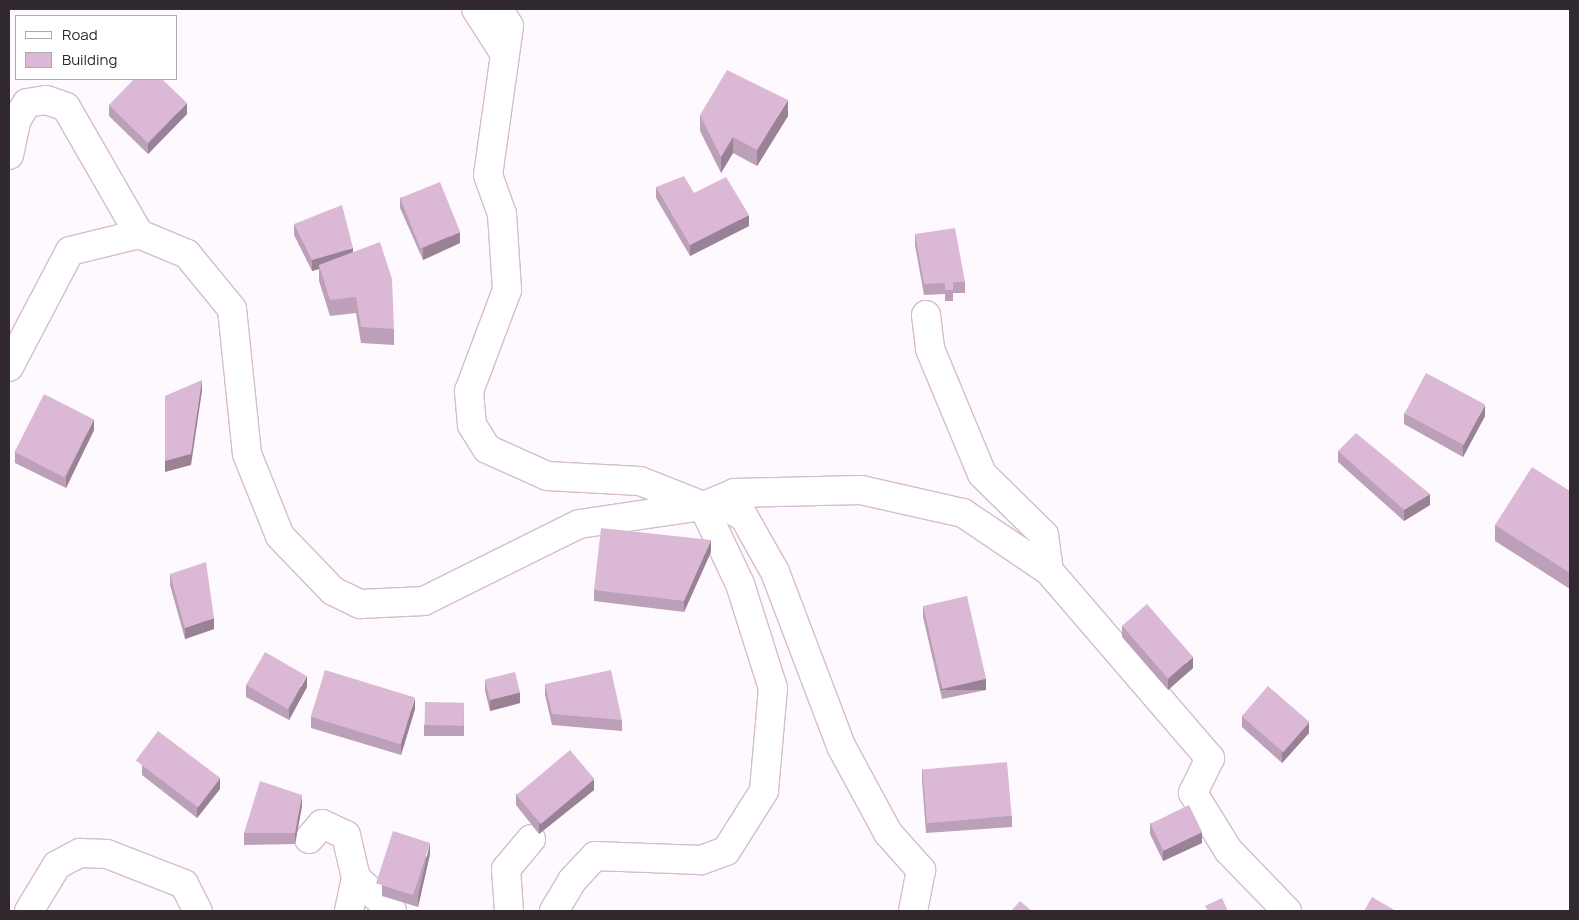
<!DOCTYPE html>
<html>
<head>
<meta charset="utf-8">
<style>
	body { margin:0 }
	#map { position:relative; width:1579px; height:920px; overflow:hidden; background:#fef9fe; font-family:Manrope,sans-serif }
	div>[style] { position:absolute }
	.roads { filter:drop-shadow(1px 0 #d4bcd1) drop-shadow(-1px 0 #d4bcd1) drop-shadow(0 1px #d4bcd1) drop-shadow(0 -1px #d4bcd1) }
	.minor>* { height:28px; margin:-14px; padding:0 14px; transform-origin:14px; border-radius:14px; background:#fff }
	.wall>* { inset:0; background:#bc9fb8 }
	.shaded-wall>* { inset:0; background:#998296; transform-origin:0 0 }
	.building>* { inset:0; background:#dbb9d6; transform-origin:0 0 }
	span { translate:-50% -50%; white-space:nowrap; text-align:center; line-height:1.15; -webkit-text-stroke:4px #fff; paint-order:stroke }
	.frame { position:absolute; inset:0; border:10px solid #322830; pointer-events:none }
	.legend { position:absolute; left:15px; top:15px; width:162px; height:65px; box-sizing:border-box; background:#fff; border:1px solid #ada9ac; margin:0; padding:6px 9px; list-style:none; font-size:15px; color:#322830 }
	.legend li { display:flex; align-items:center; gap:10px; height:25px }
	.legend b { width:25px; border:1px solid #ada9ac }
</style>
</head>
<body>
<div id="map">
	<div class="roads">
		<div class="minor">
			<div style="left:476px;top:9px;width:50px;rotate:57.3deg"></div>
			<div style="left:499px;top:9px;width:20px;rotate:60deg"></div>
			<div style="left:509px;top:26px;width:150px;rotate:98deg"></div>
			<div style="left:488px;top:175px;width:41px;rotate:70.3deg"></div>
			<div style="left:502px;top:214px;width:76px;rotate:86.2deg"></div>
			<div style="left:507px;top:290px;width:108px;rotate:110.6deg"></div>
			<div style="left:469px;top:391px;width:34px;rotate:85deg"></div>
			<div style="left:472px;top:425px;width:28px;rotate:58deg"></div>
			<div style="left:487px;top:449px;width:66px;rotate:24.2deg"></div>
			<div style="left:547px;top:476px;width:93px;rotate:3.1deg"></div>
			<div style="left:640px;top:481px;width:68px;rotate:21.6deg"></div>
			<div style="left:703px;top:506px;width:86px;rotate:64.6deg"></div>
			<div style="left:740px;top:584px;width:109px;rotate:72.4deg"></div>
			<div style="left:773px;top:688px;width:103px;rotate:95deg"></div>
			<div style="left:764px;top:791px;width:71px;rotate:122.3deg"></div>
			<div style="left:726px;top:851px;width:27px;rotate:160deg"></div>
			<div style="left:701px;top:860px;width:106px;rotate:-177.8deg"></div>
			<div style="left:595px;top:856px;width:34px;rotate:133deg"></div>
			<div style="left:572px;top:881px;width:35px;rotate:121deg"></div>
			<div style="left:9px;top:155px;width:35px;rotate:-78deg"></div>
			<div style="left:16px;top:121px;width:21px;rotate:-59deg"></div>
			<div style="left:27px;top:103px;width:19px;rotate:-9deg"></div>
			<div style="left:46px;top:100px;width:21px;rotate:19deg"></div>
			<div style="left:66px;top:107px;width:146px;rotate:60.1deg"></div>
			<div style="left:926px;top:315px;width:34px;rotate:83deg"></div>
			<div style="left:930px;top:349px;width:135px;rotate:67.4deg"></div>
			<div style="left:982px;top:474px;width:87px;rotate:44.5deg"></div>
			<div style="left:1044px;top:535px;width:36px;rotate:82deg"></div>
			<div style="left:9px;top:367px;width:131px;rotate:-62.3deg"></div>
			<div style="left:70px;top:251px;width:71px;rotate:-13.8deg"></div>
			<div style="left:139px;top:234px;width:52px;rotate:22.6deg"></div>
			<div style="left:187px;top:254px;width:71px;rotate:50.7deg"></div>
			<div style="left:232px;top:309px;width:146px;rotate:84.1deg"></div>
			<div style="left:247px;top:454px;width:88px;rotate:68.1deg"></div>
			<div style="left:280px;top:536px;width:76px;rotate:46.1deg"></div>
			<div style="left:333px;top:591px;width:30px;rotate:26deg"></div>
			<div style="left:360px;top:604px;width:64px;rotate:-2.7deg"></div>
			<div style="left:424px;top:601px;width:173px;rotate:-26.4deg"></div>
			<div style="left:579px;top:524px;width:125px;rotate:-8.3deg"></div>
			<div style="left:703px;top:506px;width:25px;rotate:5deg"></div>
			<div style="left:728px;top:508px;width:18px;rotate:29deg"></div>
			<div style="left:744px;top:517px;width:63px;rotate:60.6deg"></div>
			<div style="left:775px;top:572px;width:186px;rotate:69.2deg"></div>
			<div style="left:841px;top:746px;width:99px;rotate:61.6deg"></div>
			<div style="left:888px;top:833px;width:50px;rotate:48.3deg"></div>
			<div style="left:921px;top:870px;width:42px;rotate:101deg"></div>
			<div style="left:704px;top:506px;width:33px;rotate:-23deg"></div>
			<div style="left:734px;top:493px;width:127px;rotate:-1.4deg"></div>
			<div style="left:861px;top:490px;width:105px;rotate:12.7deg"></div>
			<div style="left:963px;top:513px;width:104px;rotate:34deg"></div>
			<div style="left:1049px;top:571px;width:247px;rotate:49.3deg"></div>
			<div style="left:1210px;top:758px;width:39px;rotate:116deg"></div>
			<div style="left:1193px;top:793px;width:67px;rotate:58.4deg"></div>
			<div style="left:1228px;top:850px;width:85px;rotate:46deg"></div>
			<div style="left:309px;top:839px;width:20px;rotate:-49deg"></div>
			<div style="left:322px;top:824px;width:26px;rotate:25deg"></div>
			<div style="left:346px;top:835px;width:44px;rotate:76.9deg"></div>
			<div style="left:29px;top:911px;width:54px;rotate:-58.7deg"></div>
			<div style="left:57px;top:865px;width:26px;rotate:-28deg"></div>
			<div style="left:80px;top:853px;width:27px;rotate:2deg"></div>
			<div style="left:107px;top:854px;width:83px;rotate:21.3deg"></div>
			<div style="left:184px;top:884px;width:30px;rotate:63deg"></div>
			<div style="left:349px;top:911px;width:34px;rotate:-78deg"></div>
			<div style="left:356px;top:878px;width:49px;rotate:42.5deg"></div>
			<div style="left:509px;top:911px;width:42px;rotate:-94.1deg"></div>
			<div style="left:506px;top:869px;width:39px;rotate:-50deg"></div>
		</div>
	</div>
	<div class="wall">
		<div style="clip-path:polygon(109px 105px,187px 114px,148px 154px,109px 116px)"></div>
		<div style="clip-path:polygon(700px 115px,788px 116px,757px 166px,733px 153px,721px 173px,700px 131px)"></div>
		<div style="clip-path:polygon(656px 187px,694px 193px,749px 226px,690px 256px,656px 198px)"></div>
		<div style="clip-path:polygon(400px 197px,460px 243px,423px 260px,400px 208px)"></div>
		<div style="clip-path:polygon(294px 224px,353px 252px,394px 329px,394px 345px,361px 343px,356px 313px,330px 316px,319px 281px,319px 269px,312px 271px,294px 235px)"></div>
		<div style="clip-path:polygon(915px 234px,965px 282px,965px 293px,953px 293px,953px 301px,945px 301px,945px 294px,924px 295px,915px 245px)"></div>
		<div style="clip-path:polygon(1404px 413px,1485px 416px,1463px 457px,1404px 424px)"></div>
		<div style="clip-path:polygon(94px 430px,66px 488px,15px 463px,15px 452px)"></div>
		<div style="clip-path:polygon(1338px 451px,1430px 505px,1404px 521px,1338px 462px)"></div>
		<div style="clip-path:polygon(1570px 491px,1570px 589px,1495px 541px,1495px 525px)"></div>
		<div style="clip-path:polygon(711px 552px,684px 612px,594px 601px,594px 590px)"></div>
		<div style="clip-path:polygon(170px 574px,214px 629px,185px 639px,170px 585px)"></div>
		<div style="clip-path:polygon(923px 606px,986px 690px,942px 699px,923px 617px)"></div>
		<div style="clip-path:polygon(1122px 626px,1193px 668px,1168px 690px,1122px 637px)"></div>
		<div style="clip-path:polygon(485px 680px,520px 703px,490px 711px,485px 691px)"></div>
		<div style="clip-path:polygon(545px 684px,622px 720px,622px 731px,552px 725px,545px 695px)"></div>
		<div style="clip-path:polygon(246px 685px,307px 687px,289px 720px,246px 697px)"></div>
		<div style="clip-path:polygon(464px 703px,464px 736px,424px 736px,424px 725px)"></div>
		<div style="clip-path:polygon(415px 709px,401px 755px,311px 728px,311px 717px)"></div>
		<div style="clip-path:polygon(1242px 716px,1309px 733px,1282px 763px,1242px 727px)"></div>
		<div style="clip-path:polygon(142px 764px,220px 789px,197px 818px,142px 775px)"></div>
		<div style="clip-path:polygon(922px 769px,1012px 816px,1012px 827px,926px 833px,922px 780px)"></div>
		<div style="clip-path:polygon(594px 790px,539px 834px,516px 805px,516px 794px)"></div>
		<div style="clip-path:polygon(302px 806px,295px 844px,244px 845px,244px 833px)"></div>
		<div style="clip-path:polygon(1150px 823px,1202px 843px,1163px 861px,1150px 834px)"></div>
		<div style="clip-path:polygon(430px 854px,418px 907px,382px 896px,382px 885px)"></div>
	</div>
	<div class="shaded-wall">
		<div style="clip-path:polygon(788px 100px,788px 116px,757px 166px,757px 150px)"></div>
		<div style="clip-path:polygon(187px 103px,187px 114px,148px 154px,148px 143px)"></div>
		<div style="clip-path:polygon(733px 137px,733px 153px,721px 173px,721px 157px)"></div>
		<div style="clip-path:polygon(749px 215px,749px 226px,690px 256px,690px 245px)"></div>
		<div style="clip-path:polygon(460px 232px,460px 243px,423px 260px,423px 248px)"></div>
		<div style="clip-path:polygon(353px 248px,353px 259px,319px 265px,319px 269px,312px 271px,312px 260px)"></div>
		<div style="clip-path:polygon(202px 380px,202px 391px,191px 465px,165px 472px,165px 461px)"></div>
		<div style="clip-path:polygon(1485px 405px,1485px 416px,1463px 457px,1463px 446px)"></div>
		<div style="clip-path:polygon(94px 419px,94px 430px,66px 488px,66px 477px)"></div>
		<div style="clip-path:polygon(1430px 494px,1430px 505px,1404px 521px,1404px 510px)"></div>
		<div style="clip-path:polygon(711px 540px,711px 552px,684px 612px,684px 601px)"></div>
		<div style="clip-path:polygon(214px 618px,214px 629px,185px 639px,185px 628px)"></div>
		<div style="clip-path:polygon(1193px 657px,1193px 668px,1168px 690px,1168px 679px)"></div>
		<div style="clip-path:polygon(307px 676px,307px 687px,289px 720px,289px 709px)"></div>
		<div style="left:986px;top:679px;width:11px;height:45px;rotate:90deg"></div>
		<div style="clip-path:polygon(520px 692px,520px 703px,490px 711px,490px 700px)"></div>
		<div style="clip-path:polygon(415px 698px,415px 709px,401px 755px,401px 744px)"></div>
		<div style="clip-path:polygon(1309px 722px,1309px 733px,1282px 763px,1282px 752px)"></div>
		<div style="clip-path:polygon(220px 778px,220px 789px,197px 818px,197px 807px)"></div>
		<div style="clip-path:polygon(594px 779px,594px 790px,539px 834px,539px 823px)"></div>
		<div style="clip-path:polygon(302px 795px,302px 806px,295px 844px,295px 833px)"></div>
		<div style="clip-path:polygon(1202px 832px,1202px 843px,1163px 861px,1163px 850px)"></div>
		<div style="clip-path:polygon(430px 843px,430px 854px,418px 907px,418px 896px)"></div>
	</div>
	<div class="building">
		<div style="clip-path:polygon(727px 70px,788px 100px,757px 150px,733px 137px,721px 157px,700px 115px)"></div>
		<div style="clip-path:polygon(134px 79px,162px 79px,187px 103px,148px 143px,109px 105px)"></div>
		<div style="clip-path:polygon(684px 176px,694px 193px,726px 177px,749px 215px,690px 245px,656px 187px)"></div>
		<div style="left:440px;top:182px;width:54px;height:43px;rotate:68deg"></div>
		<div style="clip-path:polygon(342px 205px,353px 248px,312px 260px,294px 224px)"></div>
		<div style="clip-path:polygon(955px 228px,965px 282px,953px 282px,953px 290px,945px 290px,945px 283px,924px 284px,915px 234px)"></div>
		<div style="clip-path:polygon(380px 242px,392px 279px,394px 329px,361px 327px,356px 297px,330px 300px,319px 265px)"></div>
		<div style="left:1426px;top:373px;width:67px;height:46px;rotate:28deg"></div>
		<div style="clip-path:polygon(202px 380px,191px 454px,165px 461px,165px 396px)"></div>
		<div style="left:44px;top:394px;width:56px;height:65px;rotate:27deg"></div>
		<div style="clip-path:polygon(1356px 433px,1430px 494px,1404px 510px,1338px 451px)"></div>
		<div style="clip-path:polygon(1532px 467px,1570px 491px,1570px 573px,1495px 525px)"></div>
		<div style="clip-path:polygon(601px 528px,711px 540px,684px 601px,594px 590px)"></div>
		<div style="clip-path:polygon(206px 562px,214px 618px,185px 628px,170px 574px)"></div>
		<div style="left:967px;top:596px;width:85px;height:45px;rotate:77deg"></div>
		<div style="left:1147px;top:604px;width:70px;height:33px;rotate:49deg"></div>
		<div style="left:265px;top:652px;width:48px;height:38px;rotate:30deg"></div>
		<div style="left:325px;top:670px;width:94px;height:49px;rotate:17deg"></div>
		<div style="clip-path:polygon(611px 670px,622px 720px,552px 714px,545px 684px)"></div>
		<div style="left:515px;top:672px;width:21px;height:31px;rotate:76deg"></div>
		<div style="left:1268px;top:686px;width:55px;height:40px;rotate:41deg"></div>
		<div style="left:425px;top:702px;width:39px;height:23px;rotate:1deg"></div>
		<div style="left:158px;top:731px;width:78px;height:37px;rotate:37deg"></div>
		<div style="left:570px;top:750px;width:38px;height:70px;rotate:50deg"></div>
		<div style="left:1007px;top:762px;width:54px;height:85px;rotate:85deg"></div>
		<div style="clip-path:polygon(260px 781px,302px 795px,295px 833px,244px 833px)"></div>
		<div style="left:1189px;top:805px;width:30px;height:43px;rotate:64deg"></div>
		<div style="left:393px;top:831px;width:39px;height:55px;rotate:18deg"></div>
		<div style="clip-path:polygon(1372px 897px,1396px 911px,1364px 911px)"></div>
		<div style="clip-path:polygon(1222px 898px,1228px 911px,1208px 911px,1205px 906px)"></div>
		<div style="clip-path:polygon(1020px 901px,1032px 911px,1011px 911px)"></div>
	</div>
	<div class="frame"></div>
	<ul class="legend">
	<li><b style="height:6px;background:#fff"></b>Road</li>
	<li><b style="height:14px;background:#dbb9d6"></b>Building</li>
	</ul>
</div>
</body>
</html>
